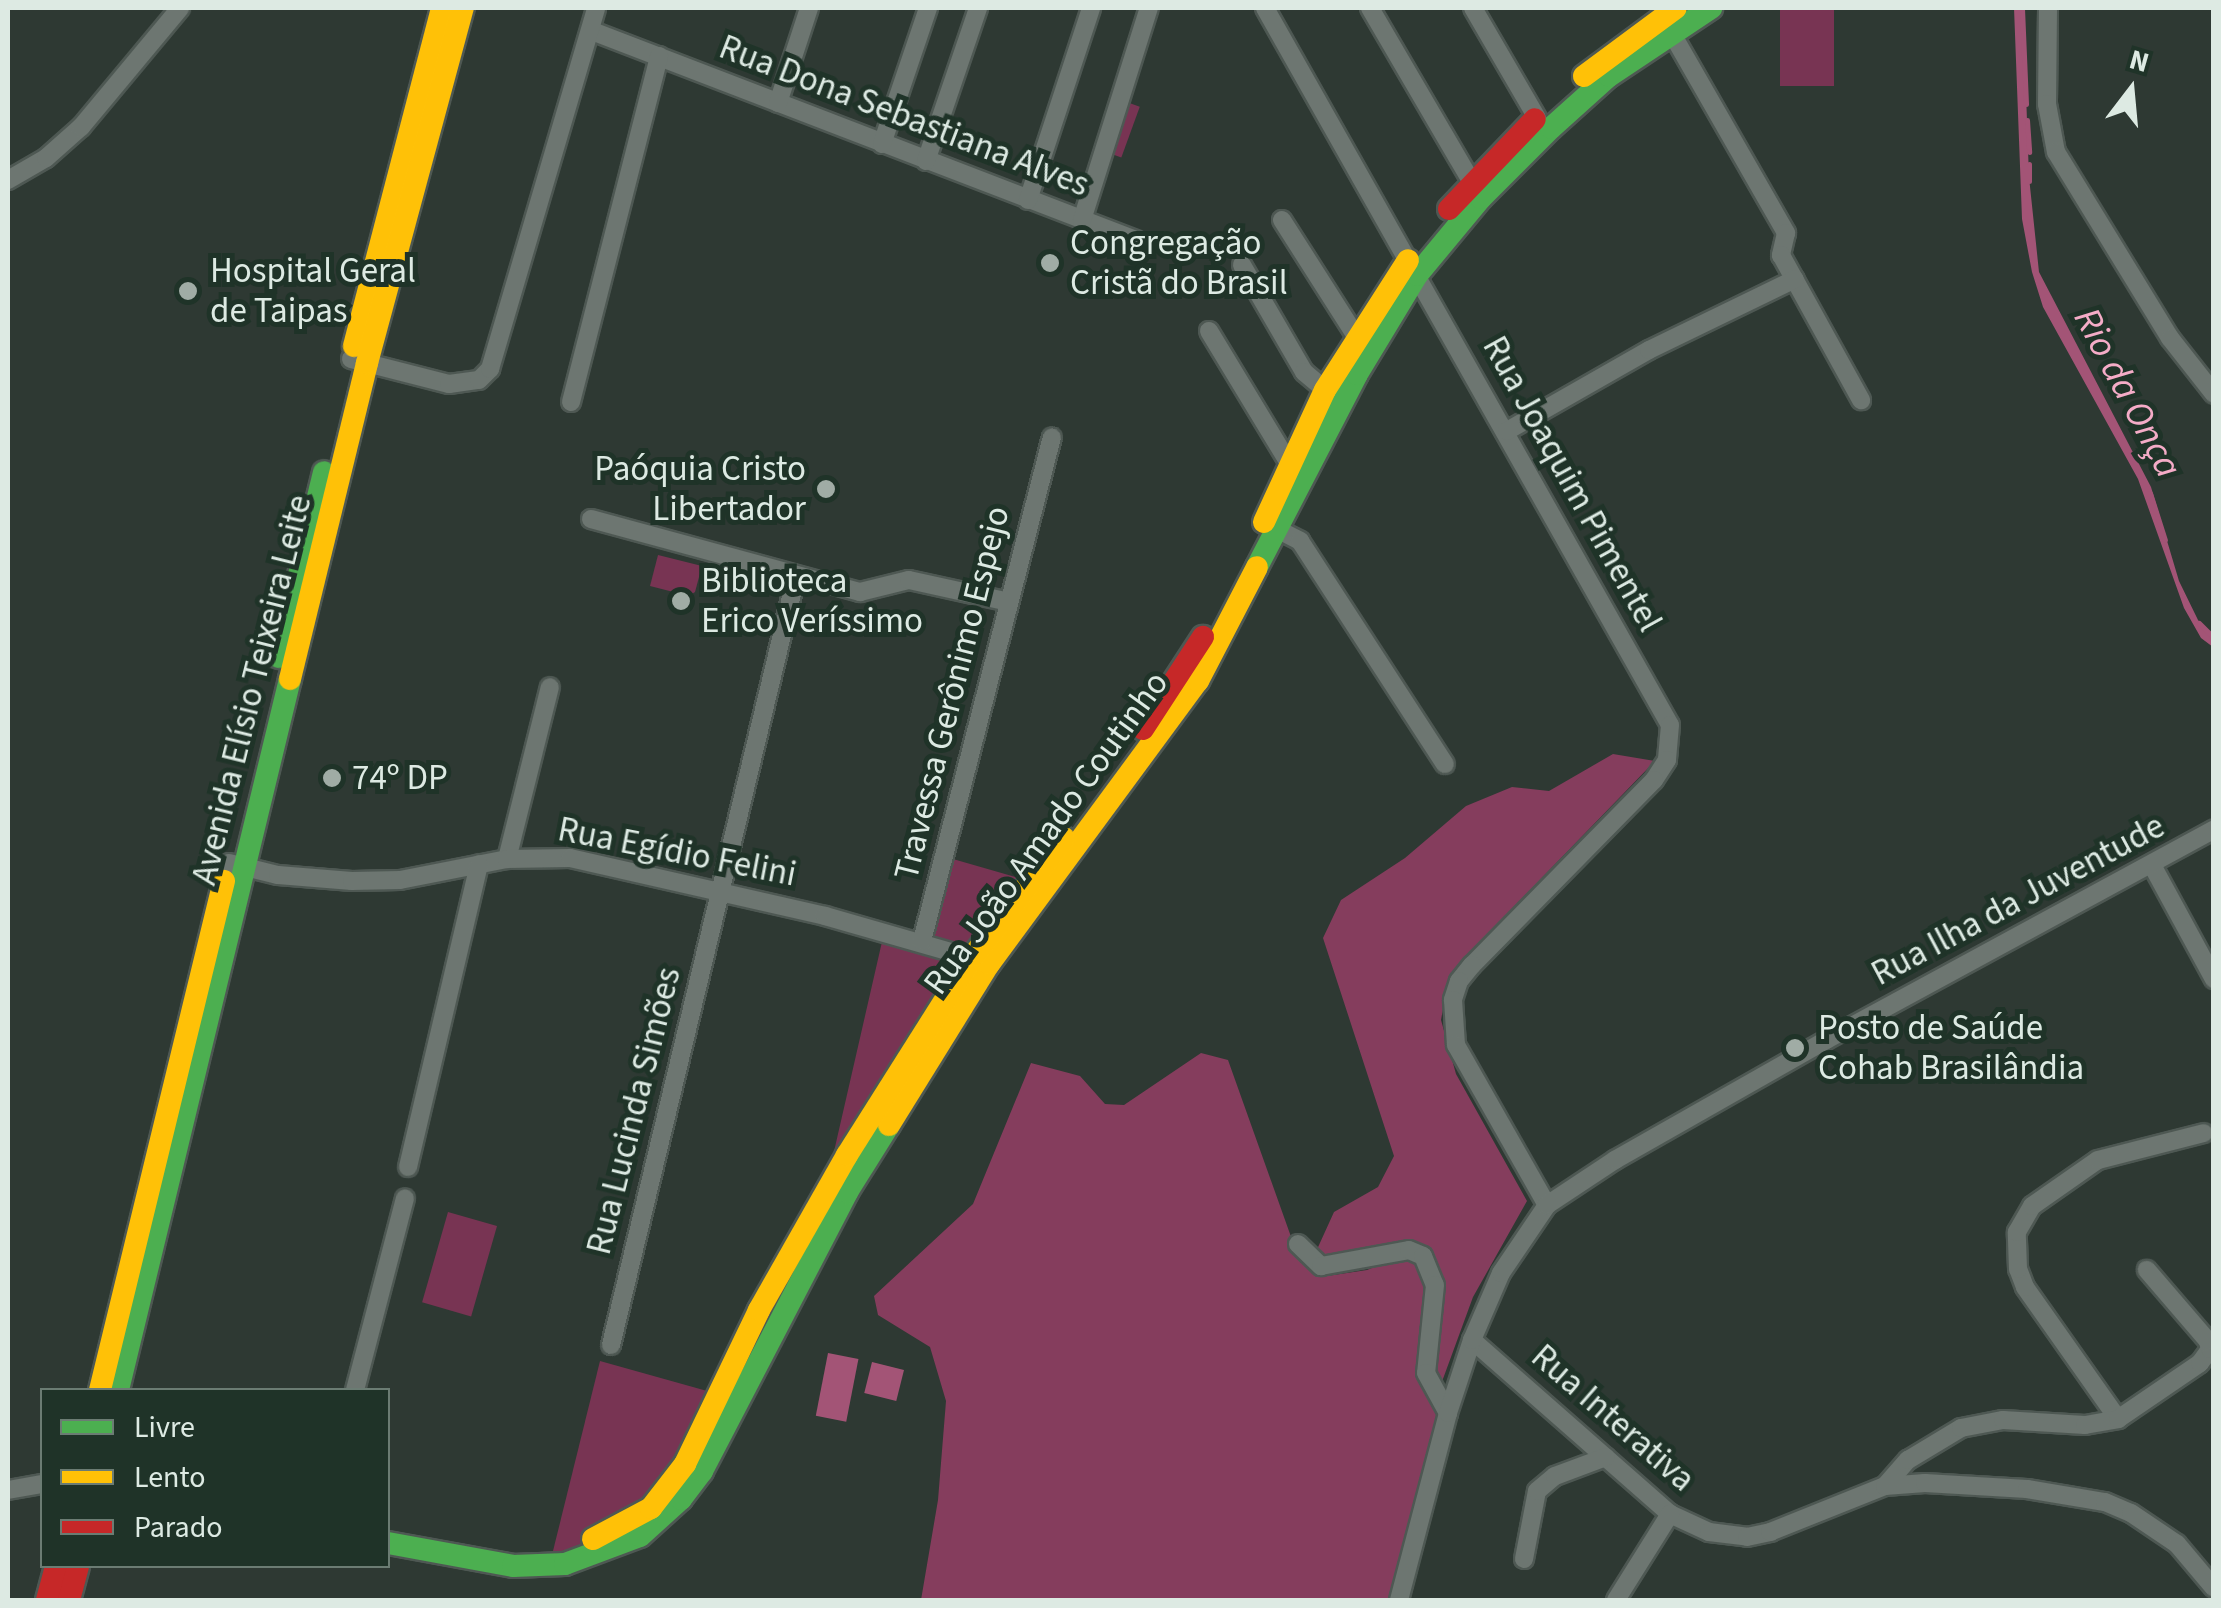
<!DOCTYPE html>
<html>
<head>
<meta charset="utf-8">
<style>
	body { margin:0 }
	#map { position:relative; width:2221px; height:1608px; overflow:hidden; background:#2e3933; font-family:"Source Sans 3",sans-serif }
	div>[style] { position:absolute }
	.green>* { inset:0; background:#783453; transform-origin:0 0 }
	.forest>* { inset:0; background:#853d5d }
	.water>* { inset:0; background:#a35476; transform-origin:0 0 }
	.stream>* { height:5px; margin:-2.5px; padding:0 2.5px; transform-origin:2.5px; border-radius:2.5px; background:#a35476 }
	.roads { filter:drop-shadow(2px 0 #4e5853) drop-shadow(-2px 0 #4e5853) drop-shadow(0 2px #4e5853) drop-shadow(0 -2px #4e5853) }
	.street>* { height:18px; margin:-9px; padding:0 9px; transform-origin:9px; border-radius:9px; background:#6d7671 }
	.fast>* { height:22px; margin:-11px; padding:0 11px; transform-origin:11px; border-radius:11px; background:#4caf50 }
	.slow>* { height:22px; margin:-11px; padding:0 11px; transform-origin:11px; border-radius:11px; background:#ffc107 }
	.jam>* { height:22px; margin:-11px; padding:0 11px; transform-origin:11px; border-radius:11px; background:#c62828 }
	.dots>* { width:28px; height:28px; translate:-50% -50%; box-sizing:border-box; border:5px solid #1f3328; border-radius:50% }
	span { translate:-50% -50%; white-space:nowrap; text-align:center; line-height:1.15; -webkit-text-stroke:10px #1f3328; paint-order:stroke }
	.street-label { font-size:35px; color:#ddeae3 }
	.poi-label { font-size:35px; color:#ddeae3 }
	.left { translate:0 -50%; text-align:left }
	.right { translate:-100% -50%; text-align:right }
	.water-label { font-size:38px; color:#f4acc7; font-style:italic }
	.frame { position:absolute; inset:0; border:10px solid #ddeae3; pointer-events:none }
	.legend { position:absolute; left:40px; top:1388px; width:350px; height:180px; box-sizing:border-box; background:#1f3328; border:2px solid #6b7c73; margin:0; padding:12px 18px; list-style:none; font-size:30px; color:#ddeae3 }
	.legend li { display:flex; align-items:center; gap:20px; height:50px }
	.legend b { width:50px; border:2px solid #6b7c73 }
	.north { position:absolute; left:2081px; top:40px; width:100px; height:100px; -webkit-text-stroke:8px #1f3328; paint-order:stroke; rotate:16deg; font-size:28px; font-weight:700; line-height:40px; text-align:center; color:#ddeae3 }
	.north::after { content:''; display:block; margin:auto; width:35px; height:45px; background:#ddeae3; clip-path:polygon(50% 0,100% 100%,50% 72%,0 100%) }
</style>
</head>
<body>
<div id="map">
	<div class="green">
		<div style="left:1780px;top:8px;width:54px;height:78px"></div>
		<div style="left:1121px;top:100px;width:20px;height:54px;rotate:20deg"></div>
		<div style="clip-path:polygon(658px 555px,702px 566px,695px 592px,689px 596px,650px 586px)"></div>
		<div style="clip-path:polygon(946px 857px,1036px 883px,827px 1182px,884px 933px,922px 941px)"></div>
		<div style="left:448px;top:1212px;width:51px;height:94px;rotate:16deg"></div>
		<div style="clip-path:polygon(600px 1361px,725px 1396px,695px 1456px,603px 1543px,552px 1555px)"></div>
	</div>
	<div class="forest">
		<div style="clip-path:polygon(1613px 754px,1655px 761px,1472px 950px,1453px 975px,1445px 998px,1441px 1020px,1456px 1074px,1527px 1201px,1473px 1297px,1440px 1387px,1432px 1357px,1436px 1266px,1427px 1249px,1411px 1244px,1344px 1260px,1314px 1256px,1334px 1212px,1378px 1187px,1394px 1156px,1323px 938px,1341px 900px,1405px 858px,1466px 806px,1512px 787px,1549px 791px)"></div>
		<div style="clip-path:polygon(1201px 1053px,1228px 1060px,1300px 1262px,1327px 1276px,1367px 1270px,1399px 1257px,1417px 1258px,1428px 1290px,1425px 1317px,1442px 1414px,1392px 1600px,921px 1600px,938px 1500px,946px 1401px,930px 1347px,878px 1315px,874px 1296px,973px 1204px,1031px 1063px,1080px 1076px,1105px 1104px,1124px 1105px)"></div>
	</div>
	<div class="water">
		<div style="clip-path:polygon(2014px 8px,2023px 8px,2029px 177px,2039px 272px,2151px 487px,2179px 581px,2198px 620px,2213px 638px,2213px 647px,2201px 638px,2184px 608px,2138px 479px,2043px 307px,2032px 272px,2022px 219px)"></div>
		<div style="left:828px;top:1353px;width:31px;height:64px;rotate:11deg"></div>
		<div style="left:872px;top:1362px;width:33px;height:32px;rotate:14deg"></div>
	</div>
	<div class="stream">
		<div style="left:2022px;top:8px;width:96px;rotate:87.6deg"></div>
		<div style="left:2027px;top:120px;width:32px;rotate:86deg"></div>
		<div style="left:2029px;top:181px;width:17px;rotate:-90deg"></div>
		<div style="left:2150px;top:493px;width:49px;rotate:72.3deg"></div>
		<div style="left:2199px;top:623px;width:21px;rotate:45deg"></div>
	</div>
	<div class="roads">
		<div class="street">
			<div style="left:1265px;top:8px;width:823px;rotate:60.54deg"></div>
			<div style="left:1670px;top:725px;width:35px;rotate:95deg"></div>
			<div style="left:1667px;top:760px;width:24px;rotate:123deg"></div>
			<div style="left:1654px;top:780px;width:260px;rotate:134.5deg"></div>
			<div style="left:1472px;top:965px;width:21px;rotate:129deg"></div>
			<div style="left:1459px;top:981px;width:20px;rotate:108deg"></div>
			<div style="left:1453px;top:1000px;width:45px;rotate:86.2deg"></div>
			<div style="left:1456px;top:1045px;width:184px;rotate:60.4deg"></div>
			<div style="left:1370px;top:8px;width:214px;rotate:59.7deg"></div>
			<div style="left:1473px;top:8px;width:127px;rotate:59.8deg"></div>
			<div style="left:2048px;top:8px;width:96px;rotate:90.6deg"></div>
			<div style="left:2047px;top:104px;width:49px;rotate:79.4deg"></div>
			<div style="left:2056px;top:152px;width:218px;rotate:58.5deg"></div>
			<div style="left:2170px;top:338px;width:71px;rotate:51.8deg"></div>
			<div style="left:1667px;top:25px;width:240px;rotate:60.2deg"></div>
			<div style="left:1786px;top:233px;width:23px;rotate:103deg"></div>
			<div style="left:1781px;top:255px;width:166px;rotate:61.1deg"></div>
			<div style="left:592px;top:31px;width:583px;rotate:21.02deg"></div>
			<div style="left:778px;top:103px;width:100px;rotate:-71.9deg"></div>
			<div style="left:882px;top:144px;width:144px;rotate:-71.3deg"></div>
			<div style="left:926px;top:161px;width:162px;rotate:-71.2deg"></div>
			<div style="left:8px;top:180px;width:44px;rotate:-30.1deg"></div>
			<div style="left:46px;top:158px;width:47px;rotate:-41.5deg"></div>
			<div style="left:81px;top:127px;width:155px;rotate:-50.2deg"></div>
			<div style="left:1028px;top:200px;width:202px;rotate:-71.8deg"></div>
			<div style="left:1082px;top:220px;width:222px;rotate:-72.5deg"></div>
			<div style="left:1282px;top:220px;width:138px;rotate:57.5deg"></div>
			<div style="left:1242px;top:265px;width:124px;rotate:59.9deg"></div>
			<div style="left:1304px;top:372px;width:35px;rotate:40deg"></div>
			<div style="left:1209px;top:331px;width:157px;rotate:58.8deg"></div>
			<div style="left:351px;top:359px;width:101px;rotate:14.3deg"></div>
			<div style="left:449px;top:384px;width:30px;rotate:-8deg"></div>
			<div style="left:479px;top:380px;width:16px;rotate:-45deg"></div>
			<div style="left:490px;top:369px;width:376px;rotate:-73.6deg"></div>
			<div style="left:571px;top:402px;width:357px;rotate:-75.7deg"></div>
			<div style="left:1507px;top:431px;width:163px;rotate:-29.7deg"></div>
			<div style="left:1649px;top:350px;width:162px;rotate:-25.9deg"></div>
			<div style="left:591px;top:519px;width:279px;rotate:15.2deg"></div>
			<div style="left:860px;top:592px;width:50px;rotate:-13.8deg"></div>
			<div style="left:909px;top:580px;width:102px;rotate:12.4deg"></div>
			<div style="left:1269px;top:525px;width:35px;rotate:27deg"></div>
			<div style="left:1300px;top:541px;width:266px;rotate:57deg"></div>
			<div style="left:507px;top:859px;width:177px;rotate:-76deg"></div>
			<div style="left:229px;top:863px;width:50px;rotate:13.8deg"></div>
			<div style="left:278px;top:875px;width:74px;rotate:4.6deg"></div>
			<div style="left:352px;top:881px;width:48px;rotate:-1.2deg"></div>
			<div style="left:400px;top:880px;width:109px;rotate:-11.1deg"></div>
			<div style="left:507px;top:859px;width:63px;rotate:-0.9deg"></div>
			<div style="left:570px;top:858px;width:262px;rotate:12.8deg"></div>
			<div style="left:825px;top:916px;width:163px;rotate:16deg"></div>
			<div style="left:2152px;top:865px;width:130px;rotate:61.5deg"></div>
			<div style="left:922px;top:941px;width:520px;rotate:-75.54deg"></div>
			<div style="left:408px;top:1167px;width:311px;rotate:-76.8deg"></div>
			<div style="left:1298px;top:1244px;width:32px;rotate:44deg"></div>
			<div style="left:1321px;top:1266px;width:89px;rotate:-10.3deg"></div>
			<div style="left:1409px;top:1250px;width:15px;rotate:23deg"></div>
			<div style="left:1423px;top:1256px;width:31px;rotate:68deg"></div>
			<div style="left:1435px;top:1285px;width:88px;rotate:95.8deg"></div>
			<div style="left:1426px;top:1373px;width:46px;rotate:61.2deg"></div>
			<div style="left:1472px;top:1340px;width:264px;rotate:41.3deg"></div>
			<div style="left:1670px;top:1514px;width:43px;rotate:24.8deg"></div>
			<div style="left:1709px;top:1532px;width:38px;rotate:7deg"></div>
			<div style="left:1747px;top:1537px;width:24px;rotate:-12deg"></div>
			<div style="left:1770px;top:1532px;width:124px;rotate:-21.8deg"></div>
			<div style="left:1885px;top:1486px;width:40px;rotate:-4.3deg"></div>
			<div style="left:1925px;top:1483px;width:102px;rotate:3.4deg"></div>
			<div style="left:2027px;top:1489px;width:79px;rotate:9.5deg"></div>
			<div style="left:2105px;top:1502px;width:28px;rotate:23deg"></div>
			<div style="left:2131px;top:1513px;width:55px;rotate:34deg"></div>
			<div style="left:2177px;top:1544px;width:57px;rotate:49.9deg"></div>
			<div style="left:611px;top:1345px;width:790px;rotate:-76.46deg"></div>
			<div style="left:355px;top:1390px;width:198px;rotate:-75.4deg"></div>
			<div style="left:2118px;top:1419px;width:161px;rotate:-125.2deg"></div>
			<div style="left:2025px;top:1287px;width:19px;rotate:-111deg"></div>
			<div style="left:2018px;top:1269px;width:37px;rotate:-92deg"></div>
			<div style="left:2017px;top:1232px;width:30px;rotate:-60deg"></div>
			<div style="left:2032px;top:1206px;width:80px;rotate:-34.9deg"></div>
			<div style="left:2098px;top:1160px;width:109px;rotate:-14.3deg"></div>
			<div style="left:1885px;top:1486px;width:35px;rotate:-49deg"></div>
			<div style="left:1908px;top:1460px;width:62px;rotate:-31.1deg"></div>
			<div style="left:1961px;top:1428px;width:43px;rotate:-10.8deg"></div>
			<div style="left:2003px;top:1420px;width:82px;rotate:3.5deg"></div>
			<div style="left:2085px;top:1425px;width:34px;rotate:-10deg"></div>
			<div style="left:2118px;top:1419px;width:99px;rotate:-34.3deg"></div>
			<div style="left:2200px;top:1363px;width:17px;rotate:-54deg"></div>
			<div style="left:2210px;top:1349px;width:8px;rotate:-104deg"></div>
			<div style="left:2208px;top:1341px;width:94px;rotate:-130.7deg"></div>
			<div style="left:8px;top:1490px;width:35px;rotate:-10deg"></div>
			<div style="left:1524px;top:1559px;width:69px;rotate:-79.2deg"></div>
			<div style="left:1537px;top:1491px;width:23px;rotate:-40deg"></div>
			<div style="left:1555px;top:1476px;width:54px;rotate:-20.4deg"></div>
			<div style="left:1399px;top:1600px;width:193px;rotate:-75.3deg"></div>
			<div style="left:1448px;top:1413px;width:77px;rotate:-71.8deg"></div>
			<div style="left:1472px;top:1340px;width:73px;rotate:-66.6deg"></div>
			<div style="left:1501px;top:1273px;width:82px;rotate:-55.9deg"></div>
			<div style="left:1547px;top:1205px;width:82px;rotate:-33.5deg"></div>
			<div style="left:1615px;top:1160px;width:243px;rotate:-29.6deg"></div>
			<div style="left:1826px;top:1040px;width:442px;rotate:-28.5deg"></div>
			<div style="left:1616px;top:1600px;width:102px;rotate:-57.9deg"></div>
		</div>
		<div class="fast">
			<div style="left:1257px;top:567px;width:217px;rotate:-62.6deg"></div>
			<div style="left:1357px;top:374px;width:116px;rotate:-58.8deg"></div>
			<div style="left:1417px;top:275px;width:100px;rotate:-50.3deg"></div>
			<div style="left:1481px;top:198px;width:99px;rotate:-45deg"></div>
			<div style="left:1551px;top:128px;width:78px;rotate:-41.9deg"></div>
			<div style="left:1609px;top:76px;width:123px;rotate:-33.7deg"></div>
			<div style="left:279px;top:657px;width:190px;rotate:-76.3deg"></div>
			<div style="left:118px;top:1390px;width:732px;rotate:-76.4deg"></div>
			<div style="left:388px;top:1543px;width:127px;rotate:10.4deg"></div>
			<div style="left:513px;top:1566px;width:52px;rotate:-2.2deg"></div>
			<div style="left:565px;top:1564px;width:80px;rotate:-20.5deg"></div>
			<div style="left:640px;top:1536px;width:55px;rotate:-42.1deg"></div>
			<div style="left:681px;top:1499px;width:35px;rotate:-53deg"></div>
			<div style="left:702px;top:1471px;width:314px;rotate:-62.5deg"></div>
			<div style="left:847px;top:1192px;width:79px;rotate:-57.9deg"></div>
		</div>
		<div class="slow">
			<div style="left:1584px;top:76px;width:114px;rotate:-36.5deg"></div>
			<div style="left:354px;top:346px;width:349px;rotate:-75.4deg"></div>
			<div style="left:1264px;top:522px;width:145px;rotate:-65.2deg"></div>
			<div style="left:1325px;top:390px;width:154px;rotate:-57.4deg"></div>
			<div style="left:290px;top:679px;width:325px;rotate:-76.3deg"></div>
			<div style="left:367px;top:363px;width:368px;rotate:-74.9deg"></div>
			<div style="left:889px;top:1125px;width:190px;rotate:-58.2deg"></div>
			<div style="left:989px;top:964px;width:352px;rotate:-53.6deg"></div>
			<div style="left:1198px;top:681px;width:128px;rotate:-62.6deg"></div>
			<div style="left:100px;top:1390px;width:524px;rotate:-76.31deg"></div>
			<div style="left:593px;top:1539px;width:66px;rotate:-28.1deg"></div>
			<div style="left:651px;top:1508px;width:56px;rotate:-52.3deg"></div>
			<div style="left:685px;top:1464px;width:171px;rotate:-64.3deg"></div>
			<div style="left:759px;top:1310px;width:178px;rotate:-60.4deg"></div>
			<div style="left:847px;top:1155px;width:236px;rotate:-57.7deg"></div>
			<div style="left:973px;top:956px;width:149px;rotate:-52.4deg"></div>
		</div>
		<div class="jam">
			<div style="left:1449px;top:209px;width:124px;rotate:-46.3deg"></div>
			<div style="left:1143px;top:729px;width:110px;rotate:-56.9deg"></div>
			<div style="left:47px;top:1600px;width:35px;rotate:-75deg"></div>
			<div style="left:69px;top:1600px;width:35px;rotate:-75deg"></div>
		</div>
	</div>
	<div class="dots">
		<div style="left:1050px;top:263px;background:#a0aca5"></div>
		<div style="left:188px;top:291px;background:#a0aca5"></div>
		<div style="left:826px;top:489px;background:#a0aca5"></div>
		<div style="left:681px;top:601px;background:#a0aca5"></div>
		<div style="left:332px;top:778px;background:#a0aca5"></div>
		<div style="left:1795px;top:1048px;background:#a0aca5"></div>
	</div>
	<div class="street-label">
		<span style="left:904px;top:116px;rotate:21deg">Rua Dona Sebastiana Alves</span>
		<span style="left:1572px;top:484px;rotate:61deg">Rua Joaquim Pimentel</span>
		<span style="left:252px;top:690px;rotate:-76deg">Avenida Elísio Teixeira Leite</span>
		<span style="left:952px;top:693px;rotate:-76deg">Travessa Gerônimo Espejo</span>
		<span style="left:1046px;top:833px;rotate:-54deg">Rua João Amado Coutinho</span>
		<span style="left:677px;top:852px;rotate:11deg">Rua Egídio Felini</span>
		<span style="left:2018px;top:900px;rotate:-28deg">Rua Ilha da Juventude</span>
		<span style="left:634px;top:1111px;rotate:-76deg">Rua Lucinda Simões</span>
		<span style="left:1613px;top:1418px;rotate:41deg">Rua Interativa</span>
	</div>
	<div class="poi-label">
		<span class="left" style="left:1070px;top:263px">Congregação<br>Cristã do Brasil</span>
		<span class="left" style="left:210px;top:291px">Hospital Geral<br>de Taipas</span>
		<span class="right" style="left:806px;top:489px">Paóquia Cristo<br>Libertador</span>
		<span class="left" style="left:701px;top:601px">Biblioteca<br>Erico Veríssimo</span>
		<span class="left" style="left:352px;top:778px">74º DP</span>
		<span class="left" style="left:1818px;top:1048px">Posto de Saúde<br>Cohab Brasilândia</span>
	</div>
	<div class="water-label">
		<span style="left:2127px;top:393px;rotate:62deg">Rio da Onça</span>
	</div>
	<div class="frame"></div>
	<ul class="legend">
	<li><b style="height:12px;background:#4caf50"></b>Livre</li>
	<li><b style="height:12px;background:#ffc107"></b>Lento</li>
	<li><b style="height:12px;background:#c62828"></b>Parado</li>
	</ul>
	<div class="north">N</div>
</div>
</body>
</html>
